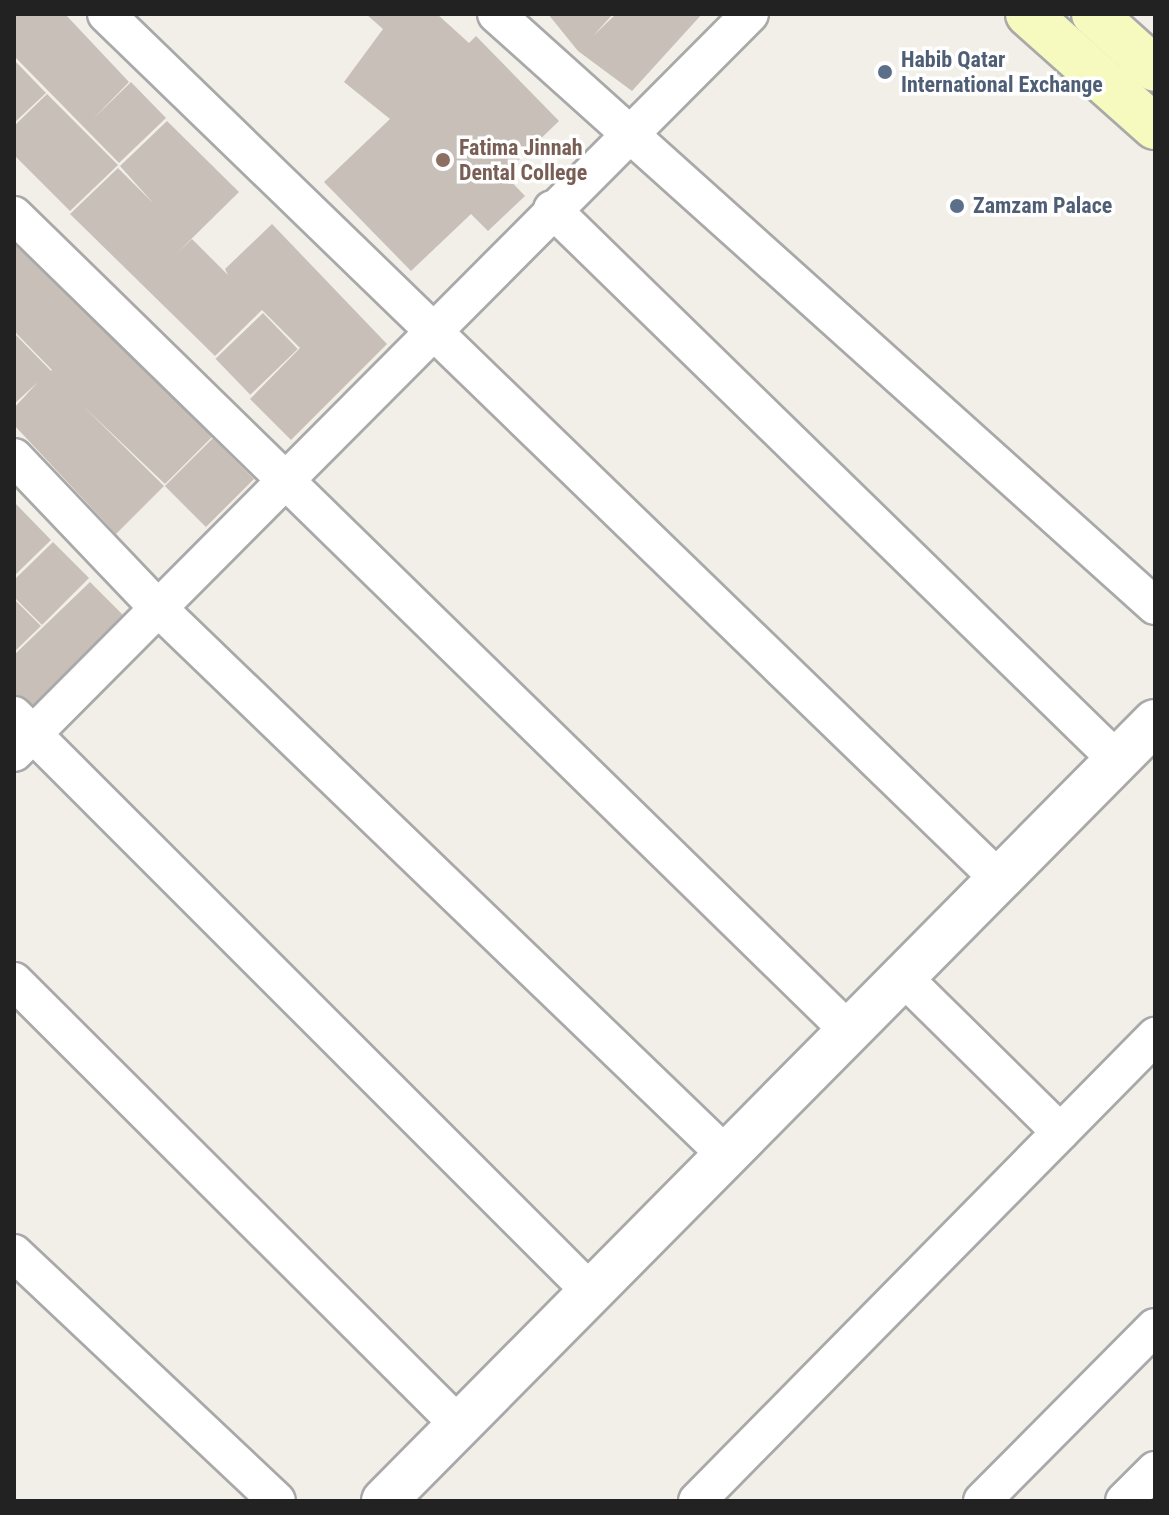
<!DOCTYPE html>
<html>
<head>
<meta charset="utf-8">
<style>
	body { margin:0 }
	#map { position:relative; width:1169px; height:1515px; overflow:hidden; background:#f2efe9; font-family:"Roboto Condensed",sans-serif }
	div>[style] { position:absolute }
	.building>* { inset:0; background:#c7bfb8; transform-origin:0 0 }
	.roads { filter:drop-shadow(2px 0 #a9a9a9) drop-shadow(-2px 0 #a9a9a9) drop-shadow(0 2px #a9a9a9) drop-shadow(0 -2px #a9a9a9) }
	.minor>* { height:36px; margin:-18px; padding:0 18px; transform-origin:18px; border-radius:18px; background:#fff }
	.tertiary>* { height:44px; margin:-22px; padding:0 22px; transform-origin:22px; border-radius:22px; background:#fff }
	.secondary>* { height:44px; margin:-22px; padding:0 22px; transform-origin:22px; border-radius:22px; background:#f7fabf }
	.dots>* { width:22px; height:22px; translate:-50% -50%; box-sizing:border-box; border:4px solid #fff; border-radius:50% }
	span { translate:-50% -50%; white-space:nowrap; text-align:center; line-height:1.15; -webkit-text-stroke:7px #fff; paint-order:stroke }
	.service-label { font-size:22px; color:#4e5e75; font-weight:700 }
	.left { translate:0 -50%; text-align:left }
	.education-label { font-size:22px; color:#785e54; font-weight:700 }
	.frame { position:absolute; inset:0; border:16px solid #222; pointer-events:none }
</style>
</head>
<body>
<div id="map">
	<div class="building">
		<div style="clip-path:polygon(14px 14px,65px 14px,129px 82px,93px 119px,131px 82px,166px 118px,119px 163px,14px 56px)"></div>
		<div style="clip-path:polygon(366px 14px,437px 14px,469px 43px,476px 36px,559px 121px,504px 174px,525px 196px,488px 231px,471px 214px,411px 271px,324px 182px,390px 119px,344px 82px,383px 29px)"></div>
		<div style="clip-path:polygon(548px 14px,613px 14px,593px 36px,616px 14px,702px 14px,632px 91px,578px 51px)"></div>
		<div style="clip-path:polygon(14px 60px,46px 93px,14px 123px)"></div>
		<div style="clip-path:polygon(47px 94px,118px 165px,70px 211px,14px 155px,14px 126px)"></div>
		<div style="clip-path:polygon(167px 121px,239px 192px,175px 255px,192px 239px,228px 275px,225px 269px,272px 224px,387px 344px,291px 440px,250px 399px,300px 348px,262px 310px,215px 356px,70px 214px,118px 168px,154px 204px,120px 166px)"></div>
		<div style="clip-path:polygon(evenodd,14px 233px,213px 436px,165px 484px,81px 404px,164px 486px,116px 534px,14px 425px,14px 408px,38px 382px,14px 404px,14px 233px,16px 333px,52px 370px,51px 371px,15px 334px,16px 333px)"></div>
		<div style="left:263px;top:313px;width:50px;height:66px;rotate:46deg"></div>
		<div style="left:213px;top:438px;width:58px;height:68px;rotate:45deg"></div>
		<div style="clip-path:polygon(14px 502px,51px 540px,14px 576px)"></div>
		<div style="clip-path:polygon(53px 542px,89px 578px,42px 625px,14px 597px,14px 580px)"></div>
		<div style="clip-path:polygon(90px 582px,126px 618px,29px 710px,14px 695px,14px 655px)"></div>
		<div style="clip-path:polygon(14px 599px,41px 626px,14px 652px)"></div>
	</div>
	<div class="roads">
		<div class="minor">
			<div style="left:106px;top:14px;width:1243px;rotate:44.09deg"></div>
			<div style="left:496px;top:14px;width:886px;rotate:41.93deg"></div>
			<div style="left:552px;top:209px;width:789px;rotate:44.28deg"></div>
			<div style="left:14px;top:215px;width:1168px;rotate:44.34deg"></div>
			<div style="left:14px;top:457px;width:206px;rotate:46.4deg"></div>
			<div style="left:156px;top:606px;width:791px;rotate:43.92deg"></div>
			<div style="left:14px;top:715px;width:816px;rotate:45deg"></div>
			<div style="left:14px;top:753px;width:1043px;rotate:-45.12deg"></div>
			<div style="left:903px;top:977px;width:221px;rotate:44.6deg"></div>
			<div style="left:14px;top:981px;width:629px;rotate:44.94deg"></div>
			<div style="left:14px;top:1253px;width:361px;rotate:43.3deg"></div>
			<div style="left:697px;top:1501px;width:653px;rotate:-45.43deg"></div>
			<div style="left:982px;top:1501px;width:245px;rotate:-45.2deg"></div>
			<div style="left:1124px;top:1501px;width:44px;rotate:-45deg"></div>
		</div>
		<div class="tertiary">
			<div style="left:384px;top:1501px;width:1096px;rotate:-45.3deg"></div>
		</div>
		<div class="secondary">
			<div style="left:1028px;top:14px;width:170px;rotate:41.7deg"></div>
			<div style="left:1094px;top:14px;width:82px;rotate:42deg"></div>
		</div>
	</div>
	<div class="dots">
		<div style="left:885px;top:72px;background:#5c6f8a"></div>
		<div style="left:443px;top:160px;background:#8d6e63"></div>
		<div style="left:957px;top:206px;background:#5c6f8a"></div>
	</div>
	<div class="service-label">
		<span class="left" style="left:901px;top:72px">Habib Qatar<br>International Exchange</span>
		<span class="left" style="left:973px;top:206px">Zamzam Palace</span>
	</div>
	<div class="education-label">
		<span class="left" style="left:459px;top:160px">Fatima Jinnah<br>Dental College</span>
	</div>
	<div class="frame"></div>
</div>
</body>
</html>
